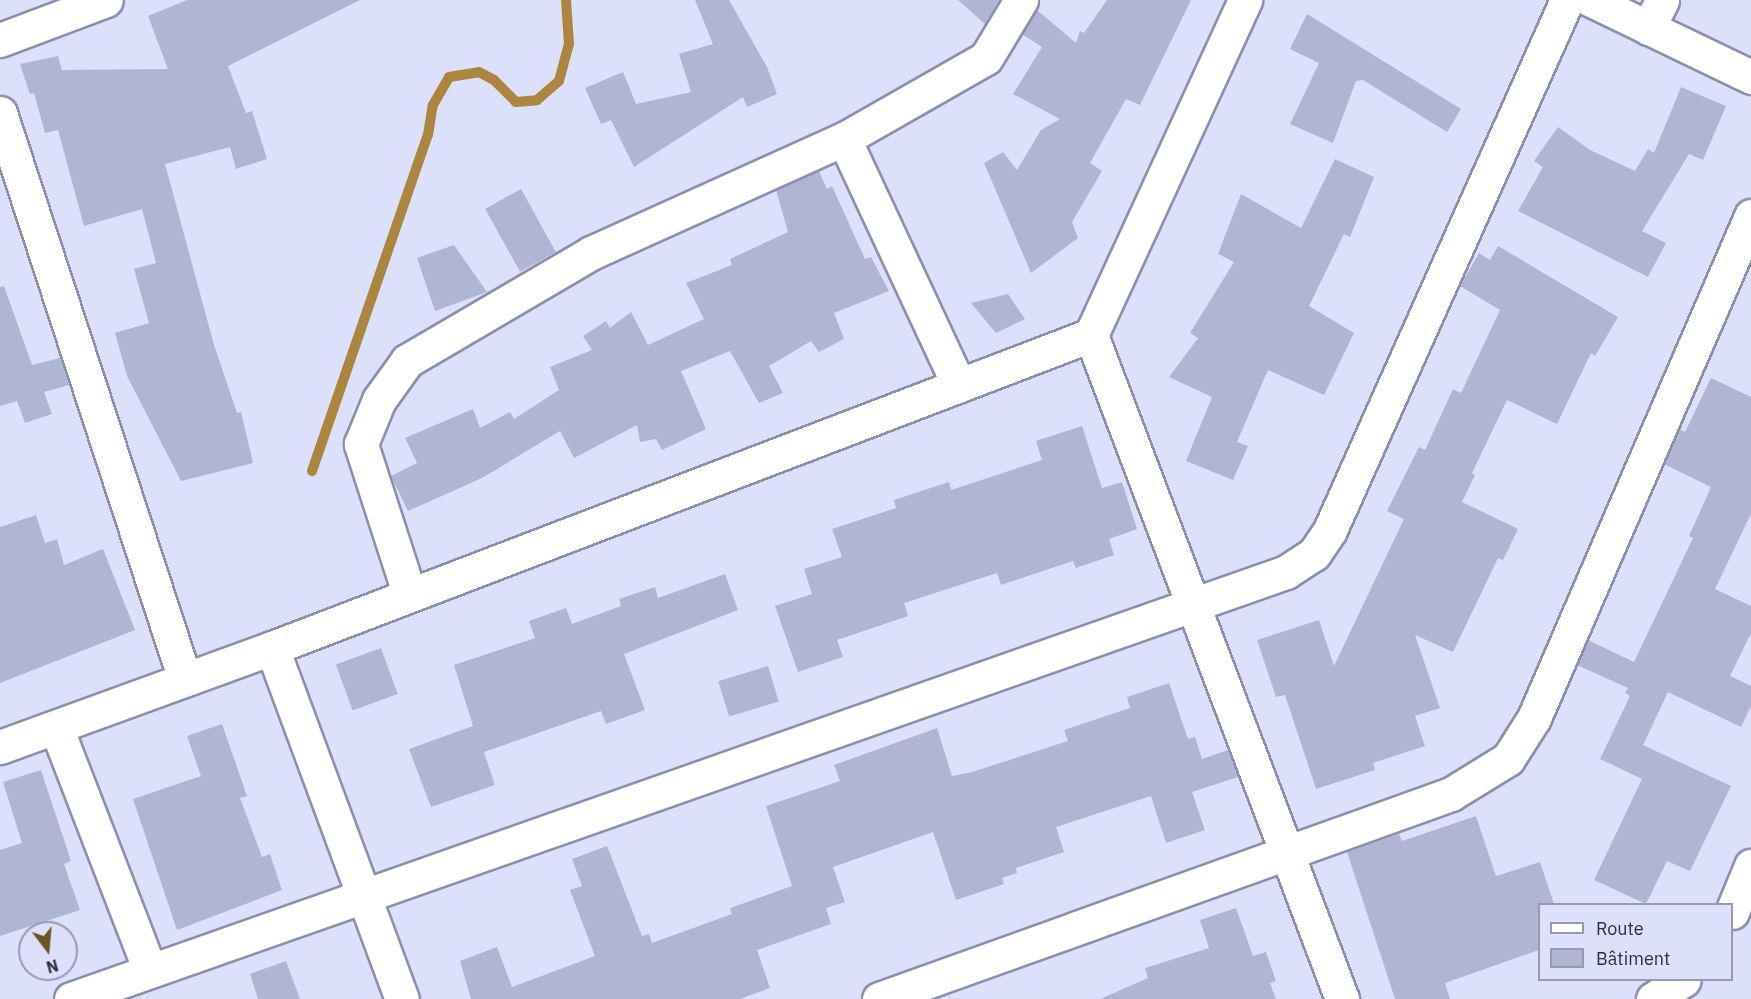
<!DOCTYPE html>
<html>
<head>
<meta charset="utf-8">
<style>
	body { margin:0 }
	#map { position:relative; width:1751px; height:999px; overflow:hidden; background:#dde0fb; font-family:"IBM Plex Sans",sans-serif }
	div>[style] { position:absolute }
	.stream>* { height:10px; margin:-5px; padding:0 5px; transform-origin:5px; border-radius:5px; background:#aa863e }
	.building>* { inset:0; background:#b1b5d4; transform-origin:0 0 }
	.roads { filter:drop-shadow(2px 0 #8b8eac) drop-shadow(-2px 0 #8b8eac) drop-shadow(0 2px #8b8eac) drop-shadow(0 -2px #8b8eac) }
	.minor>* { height:33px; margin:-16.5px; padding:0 16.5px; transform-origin:16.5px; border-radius:16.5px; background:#fff }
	span { translate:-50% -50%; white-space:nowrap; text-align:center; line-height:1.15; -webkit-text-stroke:6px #dde0fb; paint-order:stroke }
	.legend { position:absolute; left:1538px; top:903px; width:195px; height:78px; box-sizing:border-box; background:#dde0fb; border:2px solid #9799ae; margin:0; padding:8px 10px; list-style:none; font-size:18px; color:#2d2f3b }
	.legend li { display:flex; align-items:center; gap:12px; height:30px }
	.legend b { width:30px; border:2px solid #9799ae }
	.north { position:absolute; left:18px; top:921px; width:60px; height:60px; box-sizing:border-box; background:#dde0fb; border:2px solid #9799ae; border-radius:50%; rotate:164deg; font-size:16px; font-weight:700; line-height:24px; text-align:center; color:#2d2f3b }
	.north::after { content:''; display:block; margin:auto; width:21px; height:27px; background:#6c5424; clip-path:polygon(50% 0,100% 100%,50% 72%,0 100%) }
</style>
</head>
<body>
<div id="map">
	<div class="stream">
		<div style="left:312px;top:471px;width:355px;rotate:-71deg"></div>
		<div style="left:428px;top:135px;width:30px;rotate:-81deg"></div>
		<div style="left:433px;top:105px;width:32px;rotate:-60deg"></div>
		<div style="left:449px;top:77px;width:30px;rotate:-9deg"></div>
		<div style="left:479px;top:72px;width:17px;rotate:28deg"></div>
		<div style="left:494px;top:80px;width:31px;rotate:45deg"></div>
		<div style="left:516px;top:102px;width:21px;rotate:-5deg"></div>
		<div style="left:537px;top:100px;width:29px;rotate:-41deg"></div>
		<div style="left:559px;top:81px;width:38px;rotate:-75deg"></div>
		<div style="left:569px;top:44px;width:44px;rotate:-93.9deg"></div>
	</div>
	<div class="building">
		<div style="clip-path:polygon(187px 0,360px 0,228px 66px,246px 113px,252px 111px,267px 159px,236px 169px,230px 147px,165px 164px,214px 345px,237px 413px,241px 412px,253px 463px,181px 481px,127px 376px,115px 333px,149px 323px,134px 269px,156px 263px,142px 209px,84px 226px,58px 130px,45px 133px,34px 93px,30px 94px,20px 64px,58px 56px,62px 70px,168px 69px,148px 16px)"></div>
		<div style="clip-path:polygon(695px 0,729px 0,767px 67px,777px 94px,747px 107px,743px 97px,634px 167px,611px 120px,601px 124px,585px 88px,623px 72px,636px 104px,691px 92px,679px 54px,713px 44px)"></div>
		<div style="clip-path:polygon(958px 0,999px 0,985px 24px)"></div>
		<div style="clip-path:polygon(1107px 0,1191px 0,1140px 105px,1126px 99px,1090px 163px,1102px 171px,1072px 222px,1078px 238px,1031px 273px,984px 163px,1003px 152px,1017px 170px,1041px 130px,1060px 119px,1013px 94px,1042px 47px,1022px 34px,1037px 10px,1076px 43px,1080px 31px,1084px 33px)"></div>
		<div style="clip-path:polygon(1307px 14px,1461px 109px,1447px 132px,1363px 80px,1356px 81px,1333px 143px,1290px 124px,1319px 63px,1290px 49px)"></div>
		<div style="clip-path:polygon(1681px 87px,1726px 106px,1703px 160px,1689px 154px,1642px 231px,1666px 243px,1648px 277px,1518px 211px,1543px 167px,1534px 161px,1558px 127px,1590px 150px,1635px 171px,1648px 149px,1654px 153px)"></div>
		<div style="clip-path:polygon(1335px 159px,1374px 177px,1350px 237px,1344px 234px,1309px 306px,1354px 333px,1324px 395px,1268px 370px,1237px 442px,1248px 446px,1233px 480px,1186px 461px,1212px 397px,1169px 377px,1198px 338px,1190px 333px,1234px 262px,1218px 254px,1241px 194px,1301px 228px)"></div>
		<div style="clip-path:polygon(819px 171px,827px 189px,832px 186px,865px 259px,871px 257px,889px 291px,834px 313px,844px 339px,819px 352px,811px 341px,769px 366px,783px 393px,759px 403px,730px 351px,681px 371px,706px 429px,662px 450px,656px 439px,640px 442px,637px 425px,574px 458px,560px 431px,482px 478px,408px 511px,391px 476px,417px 463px,405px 438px,473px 409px,480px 428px,510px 412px,514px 419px,559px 390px,550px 367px,592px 350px,583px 336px,606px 321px,610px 328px,631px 312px,648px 345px,704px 319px,686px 283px,732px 265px,730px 259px,788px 232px,776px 190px)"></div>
		<div style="left:521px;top:189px;width:72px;height:41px;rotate:61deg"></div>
		<div style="clip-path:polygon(454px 245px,487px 292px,435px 311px,417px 258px)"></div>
		<div style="clip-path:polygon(1498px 246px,1618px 317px,1595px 356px,1591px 353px,1557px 424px,1507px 400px,1472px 473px,1475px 475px,1462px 502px,1518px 529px,1503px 560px,1498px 558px,1453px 652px,1415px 635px,1440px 708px,1415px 716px,1425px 746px,1373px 763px,1375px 770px,1316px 789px,1285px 695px,1276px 697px,1257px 640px,1319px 620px,1334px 666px,1404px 519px,1387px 511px,1419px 447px,1425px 450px,1453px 389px,1461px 393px,1500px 310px,1460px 286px,1479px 253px,1490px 260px)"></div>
		<div style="clip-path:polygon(4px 286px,32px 365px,60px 358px,69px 385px,44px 392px,52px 414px,25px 423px,17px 401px,0 406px,0 287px)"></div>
		<div style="clip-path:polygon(1008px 294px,1025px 319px,996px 333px,971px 303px)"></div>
		<div style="clip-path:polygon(1711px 378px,1751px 397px,1751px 514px,1715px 589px,1751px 606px,1751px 633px,1730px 676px,1751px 686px,1751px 706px,1741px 727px,1668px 692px,1643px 745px,1731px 786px,1690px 871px,1667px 861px,1646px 904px,1594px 880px,1642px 779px,1600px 759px,1630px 696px,1625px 693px,1628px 688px,1577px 665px,1588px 640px,1634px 662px,1693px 538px,1689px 536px,1711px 487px,1664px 464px,1679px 429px,1685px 432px)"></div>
		<div style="clip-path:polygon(1082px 426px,1102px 488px,1122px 482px,1137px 529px,1109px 539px,1114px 555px,1076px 568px,1073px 561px,1001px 585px,997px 573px,904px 603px,908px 616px,837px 640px,843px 657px,798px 672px,775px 606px,812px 594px,804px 569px,842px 557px,832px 529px,896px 508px,894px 500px,949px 482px,951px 490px,1042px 460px,1036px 441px)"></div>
		<div style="clip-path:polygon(36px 515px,45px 543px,57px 539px,64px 565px,103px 549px,135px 630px,0 683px,0 527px)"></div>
		<div style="clip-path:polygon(725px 574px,738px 610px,624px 654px,645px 710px,606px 724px,601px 711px,484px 752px,495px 785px,431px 807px,409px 749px,473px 726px,454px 665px,535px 638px,529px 621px,566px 608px,572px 624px,621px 606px,619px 599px,655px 587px,658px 598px)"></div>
		<div style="left:381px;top:648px;width:49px;height:48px;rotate:70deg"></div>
		<div style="left:768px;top:666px;width:37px;height:52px;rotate:73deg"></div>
		<div style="clip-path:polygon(1169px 683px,1188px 739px,1195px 737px,1202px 759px,1228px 750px,1238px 777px,1192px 792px,1205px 830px,1166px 843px,1151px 796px,1056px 827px,1064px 852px,1016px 868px,1017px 873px,1002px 878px,1004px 884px,956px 900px,933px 832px,833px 867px,845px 902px,826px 908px,831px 924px,757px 950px,770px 988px,740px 999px,471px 999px,460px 961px,497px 947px,512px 987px,595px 956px,570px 890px,582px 886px,572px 859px,607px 846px,642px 936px,649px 934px,652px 943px,732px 914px,730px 908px,792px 886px,766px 806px,840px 781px,834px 765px,937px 728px,952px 776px,972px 772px,1068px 741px,1064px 730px,1130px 708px,1127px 697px)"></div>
		<div style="clip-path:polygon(222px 724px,247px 796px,240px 798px,262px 857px,270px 854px,282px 890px,177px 930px,133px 799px,201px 776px,187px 736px)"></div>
		<div style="clip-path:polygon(41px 770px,71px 861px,64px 864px,80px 910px,0 936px,0 850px,22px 843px,3px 782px)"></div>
		<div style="clip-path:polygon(1476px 816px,1496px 876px,1540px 862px,1554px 904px,1539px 904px,1539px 950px,1445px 983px,1450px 999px,1395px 999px,1347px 852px,1399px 834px,1402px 841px)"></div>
		<div style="clip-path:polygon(1236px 908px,1253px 956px,1266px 952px,1276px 981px,1270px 983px,1276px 999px,1100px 999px,1148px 978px,1145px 968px,1209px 948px,1200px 920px)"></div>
		<div style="clip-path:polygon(286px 961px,300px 999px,258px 999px,250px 974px)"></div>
	</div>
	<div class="roads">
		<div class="minor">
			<div style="left:1591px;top:0;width:178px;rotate:25.7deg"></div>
			<div style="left:1648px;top:28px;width:31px;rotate:-63deg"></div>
			<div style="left:0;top:40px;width:113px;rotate:-20.7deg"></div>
			<div style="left:0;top:113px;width:596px;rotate:71.93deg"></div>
			<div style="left:844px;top:139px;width:272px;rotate:65deg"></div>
			<div style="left:1091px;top:335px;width:369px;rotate:-65.3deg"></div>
			<div style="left:409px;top:593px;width:157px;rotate:-107.9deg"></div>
			<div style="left:361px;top:444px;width:48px;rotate:-67.8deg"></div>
			<div style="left:379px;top:400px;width:48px;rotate:-54.3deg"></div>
			<div style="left:407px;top:361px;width:213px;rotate:-30.4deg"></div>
			<div style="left:591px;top:253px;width:277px;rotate:-24.3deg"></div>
			<div style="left:844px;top:139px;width:163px;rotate:-29.7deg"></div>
			<div style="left:986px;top:58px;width:68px;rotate:-58.9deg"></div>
			<div style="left:272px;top:648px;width:374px;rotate:69.7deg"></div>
			<div style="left:56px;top:727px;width:261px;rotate:68.9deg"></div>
			<div style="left:0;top:747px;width:289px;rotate:-20deg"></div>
			<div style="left:272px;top:648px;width:877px;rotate:-20.92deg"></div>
			<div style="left:1091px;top:335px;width:710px;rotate:69.29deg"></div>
			<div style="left:1732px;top:912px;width:50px;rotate:-67.6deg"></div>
			<div style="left:71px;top:999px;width:1288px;rotate:-19.36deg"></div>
			<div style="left:1286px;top:572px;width:33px;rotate:-33deg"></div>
			<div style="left:1314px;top:554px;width:29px;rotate:-56deg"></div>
			<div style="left:1330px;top:530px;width:581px;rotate:-65.91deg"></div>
			<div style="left:879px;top:999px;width:608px;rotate:-19.72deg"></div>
			<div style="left:1451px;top:794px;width:67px;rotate:-31.6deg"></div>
			<div style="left:1508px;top:759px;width:49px;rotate:-57.6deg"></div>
			<div style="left:1534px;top:718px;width:547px;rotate:-66.62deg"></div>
			<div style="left:1653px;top:999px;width:36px;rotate:-32deg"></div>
		</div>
	</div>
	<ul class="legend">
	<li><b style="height:8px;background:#fff"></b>Route</li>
	<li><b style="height:16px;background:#b1b5d4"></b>Bâtiment</li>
	</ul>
	<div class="north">N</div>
</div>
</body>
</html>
